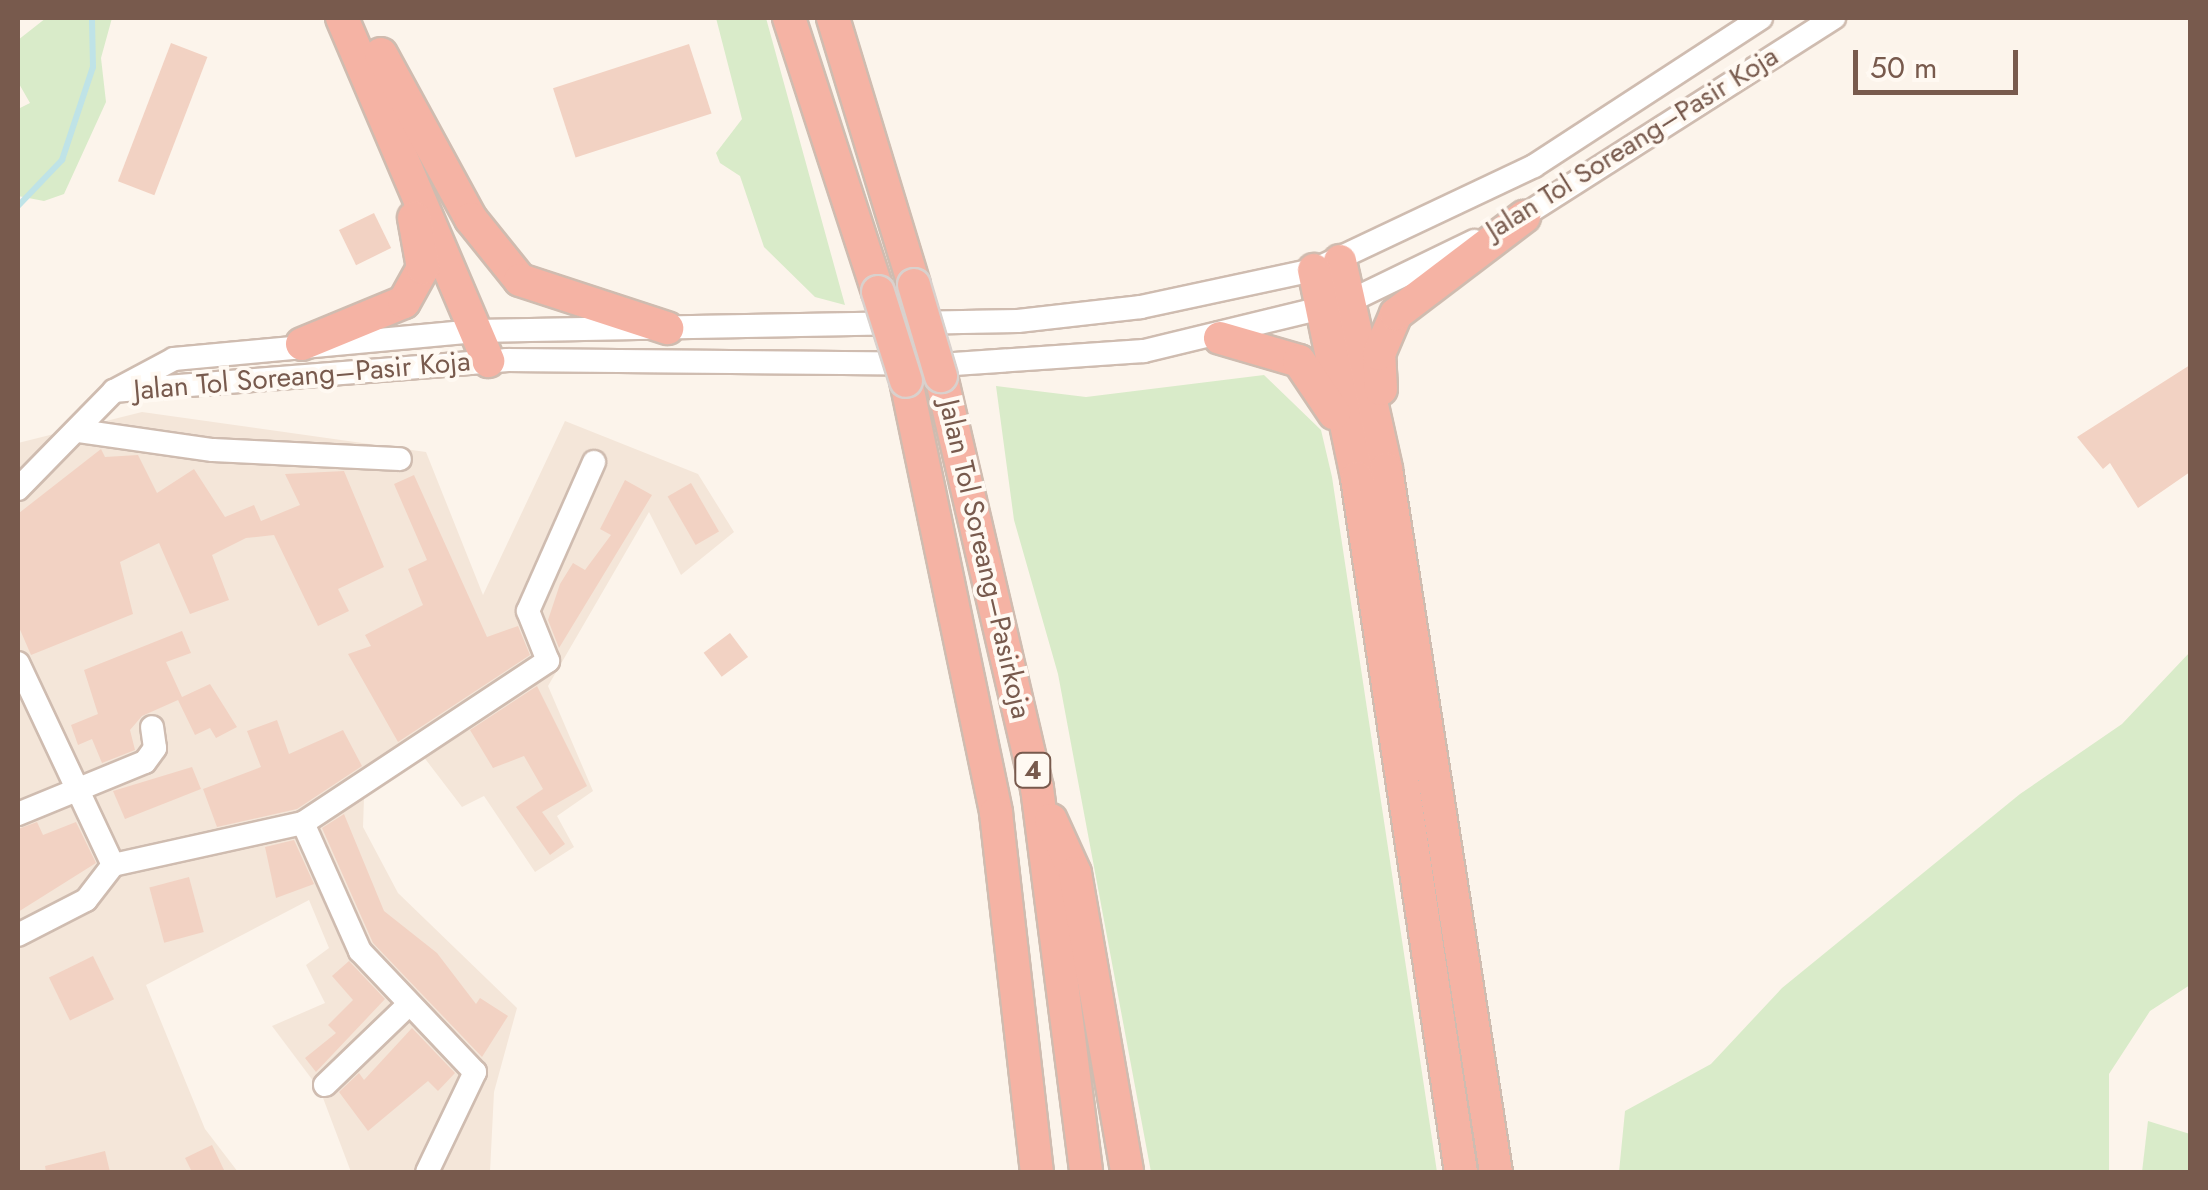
<!DOCTYPE html>
<html>
<head>
<meta charset="utf-8">
<style>
	body { margin:0 }
	#map { position:relative; width:2208px; height:1190px; overflow:hidden; background:#fcf4eb; font-family:Jost,sans-serif }
	div>[style] { position:absolute }
	.residential>* { inset:0; background:#f4e6d9 }
	.green>* { inset:0; background:#d9ebc9 }
	.stream>* { height:6px; margin:-3px; padding:0 3px; transform-origin:3px; border-radius:3px; background:#bfe3e7 }
	.building>* { inset:0; background:#f2d2c3; transform-origin:0 0 }
	.roads { filter:drop-shadow(2px 0 #cfbcb0) drop-shadow(-2px 0 #cfbcb0) drop-shadow(0 2px #cfbcb0) drop-shadow(0 -2px #cfbcb0) }
	.minor>* { height:22px; margin:-11px; padding:0 11px; transform-origin:11px; border-radius:11px; background:#fff }
	.highway>* { height:32px; margin:-16px; padding:0 16px; transform-origin:16px; border-radius:16px; background:#f5b3a4 }
	.bridges { filter:drop-shadow(2px 0 #d9d1cd) drop-shadow(-2px 0 #d9d1cd) drop-shadow(0 2px #d9d1cd) drop-shadow(0 -2px #d9d1cd) }
	.highway-bridge>* { height:32px; margin:-16px; padding:0 16px; transform-origin:16px; border-radius:16px; background:#f5b3a4 }
	span { translate:-50% -50%; white-space:nowrap; text-align:center; line-height:1.15; -webkit-text-stroke:8px #fff9f2; paint-order:stroke }
	.shield-label span { padding:2px 8px; background:#fff9f2; border:2px solid; border-radius:8px; -webkit-text-stroke-width:0 }
	.shield-label { font-size:25px; color:#785a4d; font-weight:700 }
	.street-label { font-size:28px; color:#785a4d }
	.frame { position:absolute; inset:0; border:20px solid #785a4d; pointer-events:none }
	.scale { position:absolute; left:1853px; top:50px; width:165px; height:45px; box-sizing:border-box; border:5px solid #785a4d; border-top:0; padding-left:12px; font-size:30px; line-height:35px; white-space:nowrap; color:#785a4d; -webkit-text-stroke:8px #fff9f2; paint-order:stroke }
</style>
</head>
<body>
<div id="map">
	<div class="residential">
		<div style="clip-path:polygon(142px 412px,426px 452px,483px 595px,565px 421px,698px 474px,734px 532px,681px 575px,649px 512px,548px 686px,593px 791px,557px 816px,574px 847px,535px 872px,484px 796px,462px 807px,423px 756px,364px 798px,363px 827px,398px 893px,517px 1008px,494px 1092px,490px 1172px,351px 1172px,320px 1090px,272px 1026px,325px 1003px,306px 965px,329px 948px,309px 900px,146px 985px,205px 1129px,238px 1172px,18px 1172px,18px 443px)"></div>
	</div>
	<div class="green">
		<div style="clip-path:polygon(46px 18px,112px 18px,101px 58px,106px 102px,64px 194px,44px 201px,18px 196px,18px 109px,30px 103px,18px 82px,18px 40px)"></div>
		<div style="clip-path:polygon(716px 18px,766px 18px,845px 305px,815px 297px,764px 247px,740px 176px,720px 163px,716px 153px,742px 119px)"></div>
		<div style="clip-path:polygon(1264px 375px,1321px 430px,1332px 477px,1437px 1172px,1151px 1172px,1058px 674px,1014px 520px,996px 386px,1086px 397px)"></div>
		<div style="clip-path:polygon(2190px 652px,2190px 985px,2150px 1011px,2109px 1074px,2109px 1172px,1619px 1172px,1625px 1111px,1711px 1064px,1782px 988px,2020px 794px,2122px 724px)"></div>
		<div style="clip-path:polygon(2148px 1121px,2190px 1134px,2190px 1172px,2142px 1172px)"></div>
	</div>
	<div class="stream">
		<div style="left:18px;top:206px;width:64px;rotate:-46.3deg"></div>
		<div style="left:62px;top:160px;width:98px;rotate:-71.6deg"></div>
		<div style="left:93px;top:67px;width:49px;rotate:-91.2deg"></div>
	</div>
	<div class="building">
		<div style="left:171px;top:43px;width:39px;height:148px;rotate:21deg"></div>
		<div style="left:689px;top:44px;width:73px;height:143px;rotate:72deg"></div>
		<div style="left:374px;top:213px;width:39px;height:39px;rotate:64deg"></div>
		<div style="clip-path:polygon(2190px 365px,2190px 472px,2138px 508px,2110px 463px,2103px 469px,2077px 437px)"></div>
		<div style="clip-path:polygon(101px 449px,105px 457px,138px 455px,157px 493px,194px 469px,225px 517px,254px 505px,261px 521px,300px 505px,285px 474px,344px 471px,384px 567px,338px 589px,349px 611px,318px 626px,274px 535px,246px 538px,212px 555px,229px 600px,190px 614px,159px 543px,120px 562px,133px 614px,31px 655px,18px 625px,19px 513px)"></div>
		<div style="clip-path:polygon(414px 475px,487px 637px,518px 626px,530px 655px,398px 742px,348px 654px,371px 646px,365px 635px,423px 605px,408px 569px,427px 560px,394px 484px)"></div>
		<div style="clip-path:polygon(625px 480px,652px 495px,559px 648px,548px 620px,560px 584px,573px 563px,585px 570px,611px 535px,600px 529px)"></div>
		<div style="left:691px;top:483px;width:56px;height:27px;rotate:60deg"></div>
		<div style="clip-path:polygon(182px 631px,191px 653px,166px 662px,182px 697px,210px 684px,237px 727px,216px 738px,210px 728px,195px 735px,178px 700px,142px 716px,130px 730px,135px 750px,102px 763px,92px 739px,78px 745px,71px 725px,98px 714px,84px 670px)"></div>
		<div style="left:730px;top:633px;width:30px;height:33px;rotate:53deg"></div>
		<div style="clip-path:polygon(537px 686px,587px 786px,542px 812px,565px 844px,550px 855px,516px 807px,543px 789px,524px 756px,493px 768px,470px 730px)"></div>
		<div style="clip-path:polygon(277px 720px,289px 754px,343px 730px,362px 766px,297px 809px,217px 827px,203px 789px,261px 767px,247px 731px)"></div>
		<div style="clip-path:polygon(192px 767px,201px 789px,125px 819px,113px 791px)"></div>
		<div style="clip-path:polygon(344px 814px,384px 911px,437px 953px,476px 1004px,480px 998px,508px 1016px,482px 1057px,373px 943px,322px 828px)"></div>
		<div style="clip-path:polygon(37px 822px,43px 835px,76px 822px,96px 863px,18px 912px,18px 829px)"></div>
		<div style="clip-path:polygon(294px 840px,314px 884px,276px 898px,265px 847px)"></div>
		<div style="left:189px;top:877px;width:57px;height:41px;rotate:75deg"></div>
		<div style="left:93px;top:956px;width:48px;height:49px;rotate:64deg"></div>
		<div style="clip-path:polygon(349px 961px,385px 999px,316px 1072px,305px 1058px,336px 1033px,328px 1025px,353px 1000px,332px 976px)"></div>
		<div style="clip-path:polygon(412px 1028px,455px 1073px,438px 1091px,428px 1081px,368px 1131px,339px 1092px,359px 1073px,364px 1080px)"></div>
		<div style="clip-path:polygon(212px 1145px,225px 1172px,192px 1172px,185px 1158px)"></div>
		<div style="clip-path:polygon(105px 1151px,110px 1172px,46px 1172px,45px 1166px)"></div>
	</div>
	<div class="roads">
		<div class="minor">
			<div style="left:1512px;top:223px;width:382px;rotate:-32.5deg"></div>
			<div style="left:114px;top:391px;width:394px;rotate:-4.5deg"></div>
			<div style="left:507px;top:360px;width:447px;rotate:0.5deg"></div>
			<div style="left:954px;top:364px;width:190px;rotate:-3.9deg"></div>
			<div style="left:1144px;top:351px;width:212px;rotate:-13.6deg"></div>
			<div style="left:1350px;top:301px;width:138px;rotate:-25.8deg"></div>
			<div style="left:79px;top:431px;width:135px;rotate:8.1deg"></div>
			<div style="left:213px;top:450px;width:187px;rotate:2.8deg"></div>
			<div style="left:18px;top:489px;width:137px;rotate:-45.6deg"></div>
			<div style="left:114px;top:391px;width:68px;rotate:-28.1deg"></div>
			<div style="left:174px;top:359px;width:303px;rotate:-5.3deg"></div>
			<div style="left:476px;top:331px;width:542px;rotate:-1.06deg"></div>
			<div style="left:1018px;top:321px;width:124px;rotate:-6.5deg"></div>
			<div style="left:1141px;top:307px;width:177px;rotate:-12.1deg"></div>
			<div style="left:1314px;top:270px;width:243px;rotate:-25.3deg"></div>
			<div style="left:1534px;top:166px;width:271px;rotate:-33.1deg"></div>
			<div style="left:18px;top:663px;width:223px;rotate:64.8deg"></div>
			<div style="left:113px;top:865px;width:44px;rotate:127.6deg"></div>
			<div style="left:86px;top:900px;width:76px;rotate:152.8deg"></div>
			<div style="left:18px;top:814px;width:137px;rotate:-22.3deg"></div>
			<div style="left:145px;top:762px;width:17px;rotate:-54deg"></div>
			<div style="left:155px;top:748px;width:21px;rotate:-98deg"></div>
			<div style="left:303px;top:823px;width:140px;rotate:66deg"></div>
			<div style="left:360px;top:951px;width:167px;rotate:46.5deg"></div>
			<div style="left:475px;top:1072px;width:111px;rotate:115.6deg"></div>
			<div style="left:113px;top:865px;width:195px;rotate:-12.5deg"></div>
			<div style="left:303px;top:823px;width:294px;rotate:-33.5deg"></div>
			<div style="left:548px;top:661px;width:54px;rotate:-111.8deg"></div>
			<div style="left:528px;top:611px;width:163px;rotate:-66.1deg"></div>
			<div style="left:325px;top:1085px;width:112px;rotate:-43.9deg"></div>
		</div>
		<div class="highway">
			<div style="left:342px;top:18px;width:373px;rotate:66.9deg"></div>
			<div style="left:789px;top:18px;width:288px;rotate:72deg"></div>
			<div style="left:833px;top:18px;width:279px;rotate:73.1deg"></div>
			<div style="left:381px;top:54px;width:188px;rotate:61.4deg"></div>
			<div style="left:471px;top:219px;width:78px;rotate:51.2deg"></div>
			<div style="left:520px;top:280px;width:155px;rotate:18.1deg"></div>
			<div style="left:1340px;top:261px;width:213px;rotate:77.5deg"></div>
			<div style="left:1386px;top:469px;width:712px;rotate:81.11deg"></div>
			<div style="left:1314px;top:270px;width:212px;rotate:78.3deg"></div>
			<div style="left:1357px;top:478px;width:702px;rotate:81.48deg"></div>
			<div style="left:1220px;top:338px;width:82px;rotate:16.2deg"></div>
			<div style="left:1299px;top:361px;width:63px;rotate:56.1deg"></div>
			<div style="left:302px;top:344px;width:110px;rotate:-22.4deg"></div>
			<div style="left:404px;top:302px;width:39px;rotate:-61deg"></div>
			<div style="left:423px;top:268px;width:51px;rotate:-100.2deg"></div>
			<div style="left:941px;top:376px;width:423px;rotate:76.9deg"></div>
			<div style="left:1037px;top:788px;width:387px;rotate:82.7deg"></div>
			<div style="left:906px;top:381px;width:441px;rotate:78.2deg"></div>
			<div style="left:996px;top:813px;width:361px;rotate:83.5deg"></div>
			<div style="left:1381px;top:389px;width:35px;rotate:-93deg"></div>
			<div style="left:1379px;top:354px;width:43px;rotate:-67deg"></div>
			<div style="left:1396px;top:314px;width:161px;rotate:-37.2deg"></div>
			<div style="left:1051px;top:820px;width:58px;rotate:65.6deg"></div>
			<div style="left:1075px;top:873px;width:303px;rotate:80.1deg"></div>
		</div>
	</div>
	<div class="bridges">
		<div class="highway-bridge">
			<div style="left:914px;top:285px;width:95px;rotate:73.5deg"></div>
			<div style="left:878px;top:292px;width:93px;rotate:72.5deg"></div>
		</div>
	</div>
	<div class="shield-label">
		<span style="left:1033px;top:770px">4</span>
	</div>
	<div class="street-label">
		<span style="left:1632px;top:143px;rotate:-32deg">Jalan Tol Soreang–Pasir Koja</span>
		<span style="left:302px;top:376px;rotate:-5deg">Jalan Tol Soreang–Pasir Koja</span>
		<span style="left:985px;top:559px;rotate:77deg">Jalan Tol Soreang–Pasirkoja</span>
	</div>
	<div class="frame"></div>
	<div class="scale">50 m</div>
</div>
</body>
</html>
